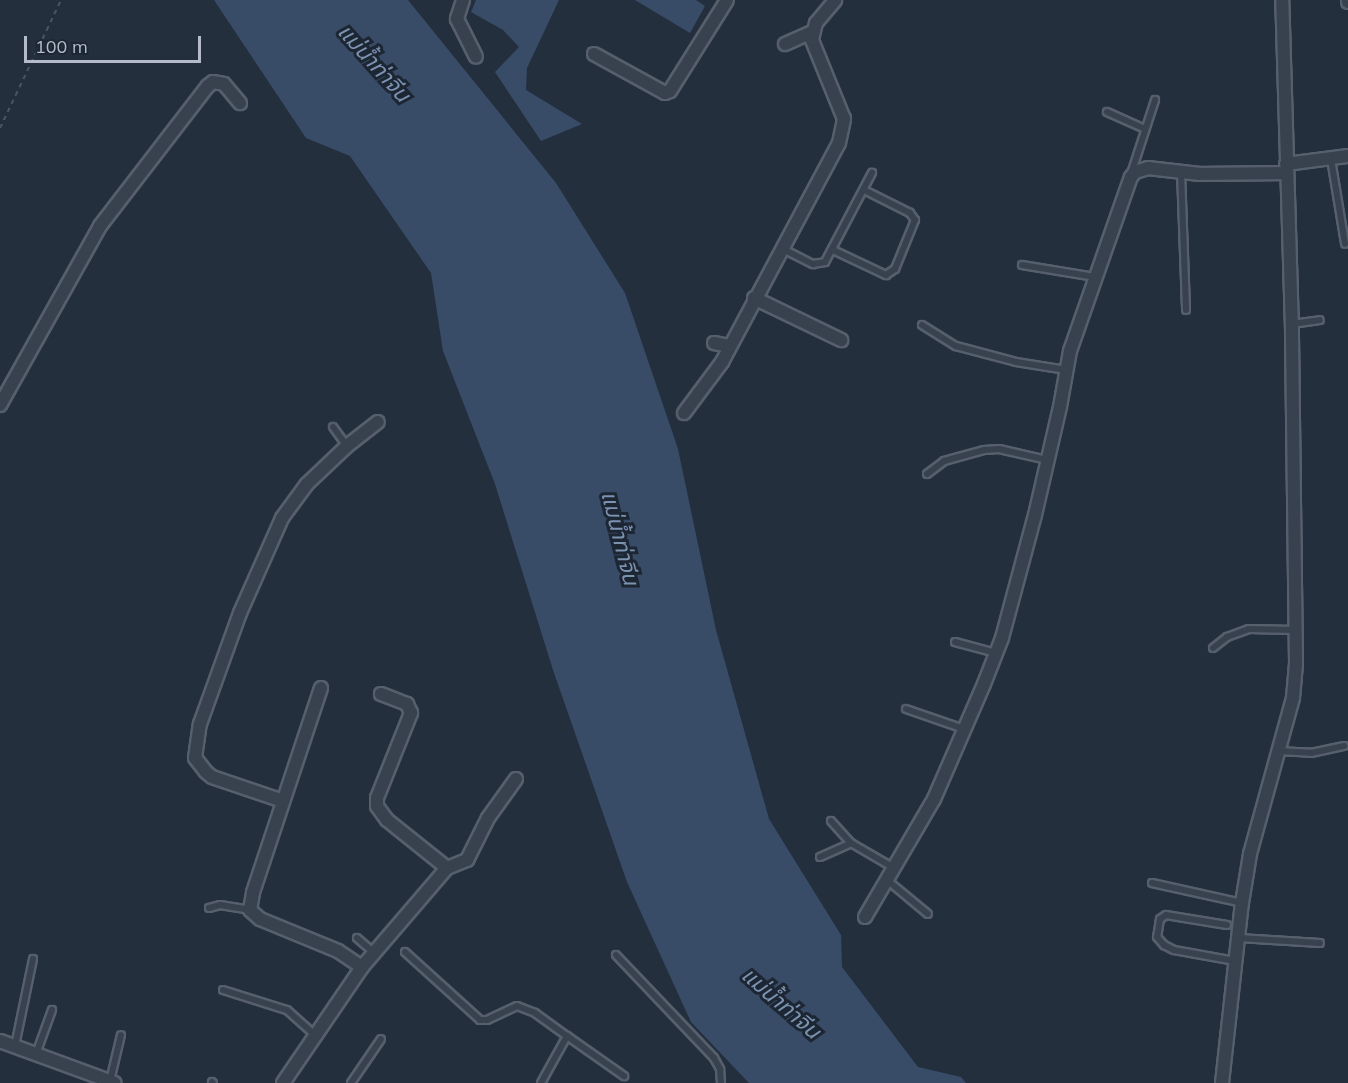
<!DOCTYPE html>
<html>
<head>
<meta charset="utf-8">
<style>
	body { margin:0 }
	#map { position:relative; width:1348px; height:1083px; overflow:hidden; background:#242f3e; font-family:Mulish,"Noto Sans Thai",sans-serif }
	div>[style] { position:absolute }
	.water>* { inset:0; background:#394c67 }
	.path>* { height:2px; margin-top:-1px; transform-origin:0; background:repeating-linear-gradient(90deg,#44595c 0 4.5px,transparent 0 9px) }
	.roads { filter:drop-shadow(2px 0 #565f6c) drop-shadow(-2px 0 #565f6c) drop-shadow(0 2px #565f6c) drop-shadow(0 -2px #565f6c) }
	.service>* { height:6px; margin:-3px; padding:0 3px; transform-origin:3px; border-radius:3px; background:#38414e }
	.minor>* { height:12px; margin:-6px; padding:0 6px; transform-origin:6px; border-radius:6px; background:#38414e }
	span { translate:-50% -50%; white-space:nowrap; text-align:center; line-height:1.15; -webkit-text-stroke:6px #1d2633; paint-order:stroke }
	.water-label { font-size:22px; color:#7c92b1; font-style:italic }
	.scale { position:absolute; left:24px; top:36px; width:177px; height:27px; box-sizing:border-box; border:3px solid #b4bcc9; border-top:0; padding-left:8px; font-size:18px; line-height:21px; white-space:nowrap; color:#b4bcc9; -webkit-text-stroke:4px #1d2633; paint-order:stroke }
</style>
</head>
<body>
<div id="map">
	<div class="water">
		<div style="clip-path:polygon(214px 0,408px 0,556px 183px,625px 293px,678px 449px,716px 630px,769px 819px,841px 935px,842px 967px,918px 1067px,961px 1077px,966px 1083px,749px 1083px,691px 1022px,627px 882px,553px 670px,495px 484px,443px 351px,431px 273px,350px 156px,306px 138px)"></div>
		<div style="clip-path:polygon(476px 0,559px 0,527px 68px,526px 90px,582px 124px,541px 141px,495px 72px,519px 47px,503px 30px,471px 12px)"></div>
		<div style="clip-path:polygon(635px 0,696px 0,705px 6px,690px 33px)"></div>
	</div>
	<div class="path">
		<div style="left:0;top:128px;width:142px;rotate:-64.5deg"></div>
	</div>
	<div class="roads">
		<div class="service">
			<div style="left:1107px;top:112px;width:42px;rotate:24.1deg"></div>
			<div style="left:1331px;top:159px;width:86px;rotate:80.6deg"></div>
			<div style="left:1181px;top:172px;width:138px;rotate:87.9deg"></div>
			<div style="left:1131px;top:174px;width:78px;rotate:-72deg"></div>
			<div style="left:783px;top:249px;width:34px;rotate:27deg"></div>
			<div style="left:813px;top:264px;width:12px;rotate:-9deg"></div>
			<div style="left:825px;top:262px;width:101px;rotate:-62.2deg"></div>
			<div style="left:833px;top:250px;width:59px;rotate:25.3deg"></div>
			<div style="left:886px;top:275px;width:11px;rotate:-34deg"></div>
			<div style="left:895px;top:269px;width:53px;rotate:-67.8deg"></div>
			<div style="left:915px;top:220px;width:9px;rotate:-126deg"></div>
			<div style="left:910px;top:213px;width:51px;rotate:-153.4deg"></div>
			<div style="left:1022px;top:265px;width:74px;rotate:9.3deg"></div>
			<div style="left:1292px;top:324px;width:28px;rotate:-8deg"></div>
			<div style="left:922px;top:325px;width:40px;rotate:32deg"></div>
			<div style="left:956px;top:346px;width:62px;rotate:14.9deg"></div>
			<div style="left:1016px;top:362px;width:51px;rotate:9.1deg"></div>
			<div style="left:333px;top:427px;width:24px;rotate:54deg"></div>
			<div style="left:927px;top:474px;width:21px;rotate:-37deg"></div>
			<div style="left:944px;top:461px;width:41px;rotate:-15.4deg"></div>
			<div style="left:984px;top:450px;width:15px;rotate:-4deg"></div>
			<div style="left:999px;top:449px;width:49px;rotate:12.9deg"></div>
			<div style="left:955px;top:642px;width:42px;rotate:15deg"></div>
			<div style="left:1213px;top:648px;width:18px;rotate:-38deg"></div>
			<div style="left:1227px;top:637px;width:23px;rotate:-20deg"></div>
			<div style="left:1249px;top:629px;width:46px;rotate:1.2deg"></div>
			<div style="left:906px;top:709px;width:61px;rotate:19deg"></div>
			<div style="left:1278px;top:751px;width:33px;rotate:3deg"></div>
			<div style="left:1311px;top:753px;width:34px;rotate:-12deg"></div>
			<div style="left:831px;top:821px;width:30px;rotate:48deg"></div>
			<div style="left:851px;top:843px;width:50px;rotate:30.2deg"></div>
			<div style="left:820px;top:857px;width:34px;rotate:-24deg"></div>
			<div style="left:887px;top:880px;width:53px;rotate:39.7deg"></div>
			<div style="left:1152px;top:883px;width:92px;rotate:12.5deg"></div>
			<div style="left:209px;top:908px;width:11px;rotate:-15deg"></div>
			<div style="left:220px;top:905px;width:30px;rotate:9deg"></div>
			<div style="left:1227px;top:925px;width:62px;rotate:-170.7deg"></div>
			<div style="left:1166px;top:915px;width:7px;rotate:146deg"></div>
			<div style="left:1160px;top:919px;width:18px;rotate:99deg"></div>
			<div style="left:1157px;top:937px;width:11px;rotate:49deg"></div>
			<div style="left:1164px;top:945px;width:11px;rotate:27deg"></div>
			<div style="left:1174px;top:950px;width:62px;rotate:10.2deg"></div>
			<div style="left:357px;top:938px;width:23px;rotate:41deg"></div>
			<div style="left:1239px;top:938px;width:81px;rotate:3.5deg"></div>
			<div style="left:405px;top:952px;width:101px;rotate:42.2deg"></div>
			<div style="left:480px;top:1020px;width:7px"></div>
			<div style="left:487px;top:1020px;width:33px;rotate:-25deg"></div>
			<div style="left:517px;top:1006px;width:19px;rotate:21deg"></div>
			<div style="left:535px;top:1013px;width:39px;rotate:36deg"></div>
			<div style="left:616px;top:955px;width:142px;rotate:46.4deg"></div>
			<div style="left:714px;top:1058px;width:13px;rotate:61deg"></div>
			<div style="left:720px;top:1069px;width:14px;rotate:86deg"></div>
			<div style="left:223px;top:990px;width:67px;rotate:17.4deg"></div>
			<div style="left:287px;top:1010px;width:36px;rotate:42deg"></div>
			<div style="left:15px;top:1046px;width:89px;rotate:-78.3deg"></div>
			<div style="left:36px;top:1054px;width:47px;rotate:-70deg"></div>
			<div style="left:110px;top:1081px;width:47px;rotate:-76.6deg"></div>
			<div style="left:212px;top:1082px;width:1px;rotate:45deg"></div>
			<div style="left:351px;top:1083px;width:53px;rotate:-55.7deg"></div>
			<div style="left:541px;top:1083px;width:54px;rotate:-61deg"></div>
			<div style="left:567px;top:1036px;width:70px;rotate:35.1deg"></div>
		</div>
		<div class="minor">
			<div style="left:463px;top:0;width:20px;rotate:108deg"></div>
			<div style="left:457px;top:19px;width:42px;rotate:63.4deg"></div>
			<div style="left:1348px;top:0;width:2px;rotate:90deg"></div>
			<div style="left:785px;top:44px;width:30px;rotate:-24deg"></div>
			<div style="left:594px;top:54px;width:81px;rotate:28.8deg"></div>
			<div style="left:665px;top:93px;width:5px;rotate:-22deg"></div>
			<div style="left:670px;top:91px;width:107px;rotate:-57.9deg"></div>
			<div style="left:1286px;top:164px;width:63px;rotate:-7.4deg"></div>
			<div style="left:754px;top:298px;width:97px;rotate:25.8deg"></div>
			<div style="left:714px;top:343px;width:16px;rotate:11deg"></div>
			<div style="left:0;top:405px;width:205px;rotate:-60.8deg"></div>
			<div style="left:100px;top:226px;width:177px;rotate:-52.4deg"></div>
			<div style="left:208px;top:86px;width:6px;rotate:-39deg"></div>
			<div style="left:213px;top:82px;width:11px;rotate:10deg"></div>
			<div style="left:224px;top:84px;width:25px;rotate:50deg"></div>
			<div style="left:684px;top:413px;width:64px;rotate:-53.3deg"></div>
			<div style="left:722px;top:362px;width:248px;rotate:-61.9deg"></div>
			<div style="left:839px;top:143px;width:25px;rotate:-78deg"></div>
			<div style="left:844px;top:119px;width:85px;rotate:-112.1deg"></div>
			<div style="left:812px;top:40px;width:17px;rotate:-77deg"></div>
			<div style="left:816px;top:23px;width:30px;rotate:-50deg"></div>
			<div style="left:321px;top:688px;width:216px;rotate:108.4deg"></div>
			<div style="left:253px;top:893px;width:17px;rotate:100deg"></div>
			<div style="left:250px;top:910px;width:13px;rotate:42deg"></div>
			<div style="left:260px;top:919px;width:84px;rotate:22.3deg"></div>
			<div style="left:338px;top:951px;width:29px;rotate:34deg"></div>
			<div style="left:283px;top:801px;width:75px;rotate:-161.3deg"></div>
			<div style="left:212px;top:777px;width:8px;rotate:-140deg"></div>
			<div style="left:206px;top:772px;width:18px;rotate:-128deg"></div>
			<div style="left:195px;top:758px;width:34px;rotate:-82deg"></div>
			<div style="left:200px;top:724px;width:118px;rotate:-70.2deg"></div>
			<div style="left:240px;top:613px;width:104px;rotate:-66.1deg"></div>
			<div style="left:282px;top:518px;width:42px;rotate:-53.7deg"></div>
			<div style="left:307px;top:484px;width:55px;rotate:-43.5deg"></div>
			<div style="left:347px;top:446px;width:39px;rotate:-38deg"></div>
			<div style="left:447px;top:868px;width:22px;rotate:-22deg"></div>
			<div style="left:467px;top:860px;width:47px;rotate:-63.4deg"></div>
			<div style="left:488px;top:818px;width:48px;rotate:-54.3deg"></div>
			<div style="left:865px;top:917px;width:137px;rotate:-59.7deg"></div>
			<div style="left:934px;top:799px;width:125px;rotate:-66.5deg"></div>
			<div style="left:984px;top:684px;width:49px;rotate:-68.6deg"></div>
			<div style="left:1002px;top:638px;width:127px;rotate:-75deg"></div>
			<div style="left:1035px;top:515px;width:111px;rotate:-77deg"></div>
			<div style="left:1060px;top:407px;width:57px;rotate:-79.9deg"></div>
			<div style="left:1070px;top:351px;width:184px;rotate:-70.7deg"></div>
			<div style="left:1131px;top:177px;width:6px;rotate:-51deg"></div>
			<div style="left:1135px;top:172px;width:14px;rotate:-17deg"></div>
			<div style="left:1148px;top:168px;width:52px;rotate:6.6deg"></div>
			<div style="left:1200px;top:174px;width:86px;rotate:-0.7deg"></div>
			<div style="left:0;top:1041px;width:122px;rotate:20.1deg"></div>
			<div style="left:283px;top:1083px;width:140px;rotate:-55.7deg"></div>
			<div style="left:362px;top:967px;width:130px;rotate:-49.4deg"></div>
			<div style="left:447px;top:868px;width:77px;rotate:-141.3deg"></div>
			<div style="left:387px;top:820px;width:17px;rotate:-126deg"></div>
			<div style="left:377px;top:806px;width:8px;rotate:-90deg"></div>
			<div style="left:377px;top:798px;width:92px;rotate:-68.2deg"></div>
			<div style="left:411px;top:713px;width:10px;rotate:-114deg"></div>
			<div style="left:407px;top:704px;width:28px;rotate:-159deg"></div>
			<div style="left:1222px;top:1083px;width:181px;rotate:-83.7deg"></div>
			<div style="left:1242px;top:903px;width:50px;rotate:-80.7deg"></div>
			<div style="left:1250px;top:854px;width:162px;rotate:-74.6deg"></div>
			<div style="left:1293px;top:698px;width:35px;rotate:-85deg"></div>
			<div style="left:1296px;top:663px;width:334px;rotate:-90.7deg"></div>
			<div style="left:1292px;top:329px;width:329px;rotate:-91.7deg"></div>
		</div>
	</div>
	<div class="water-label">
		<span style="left:374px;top:63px;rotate:48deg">แม่น้ำท่าจีน</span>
		<span style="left:620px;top:538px;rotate:76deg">แม่น้ำท่าจีน</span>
		<span style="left:781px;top:1003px;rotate:41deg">แม่น้ำท่าจีน</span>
	</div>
	<div class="scale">100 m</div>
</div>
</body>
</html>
